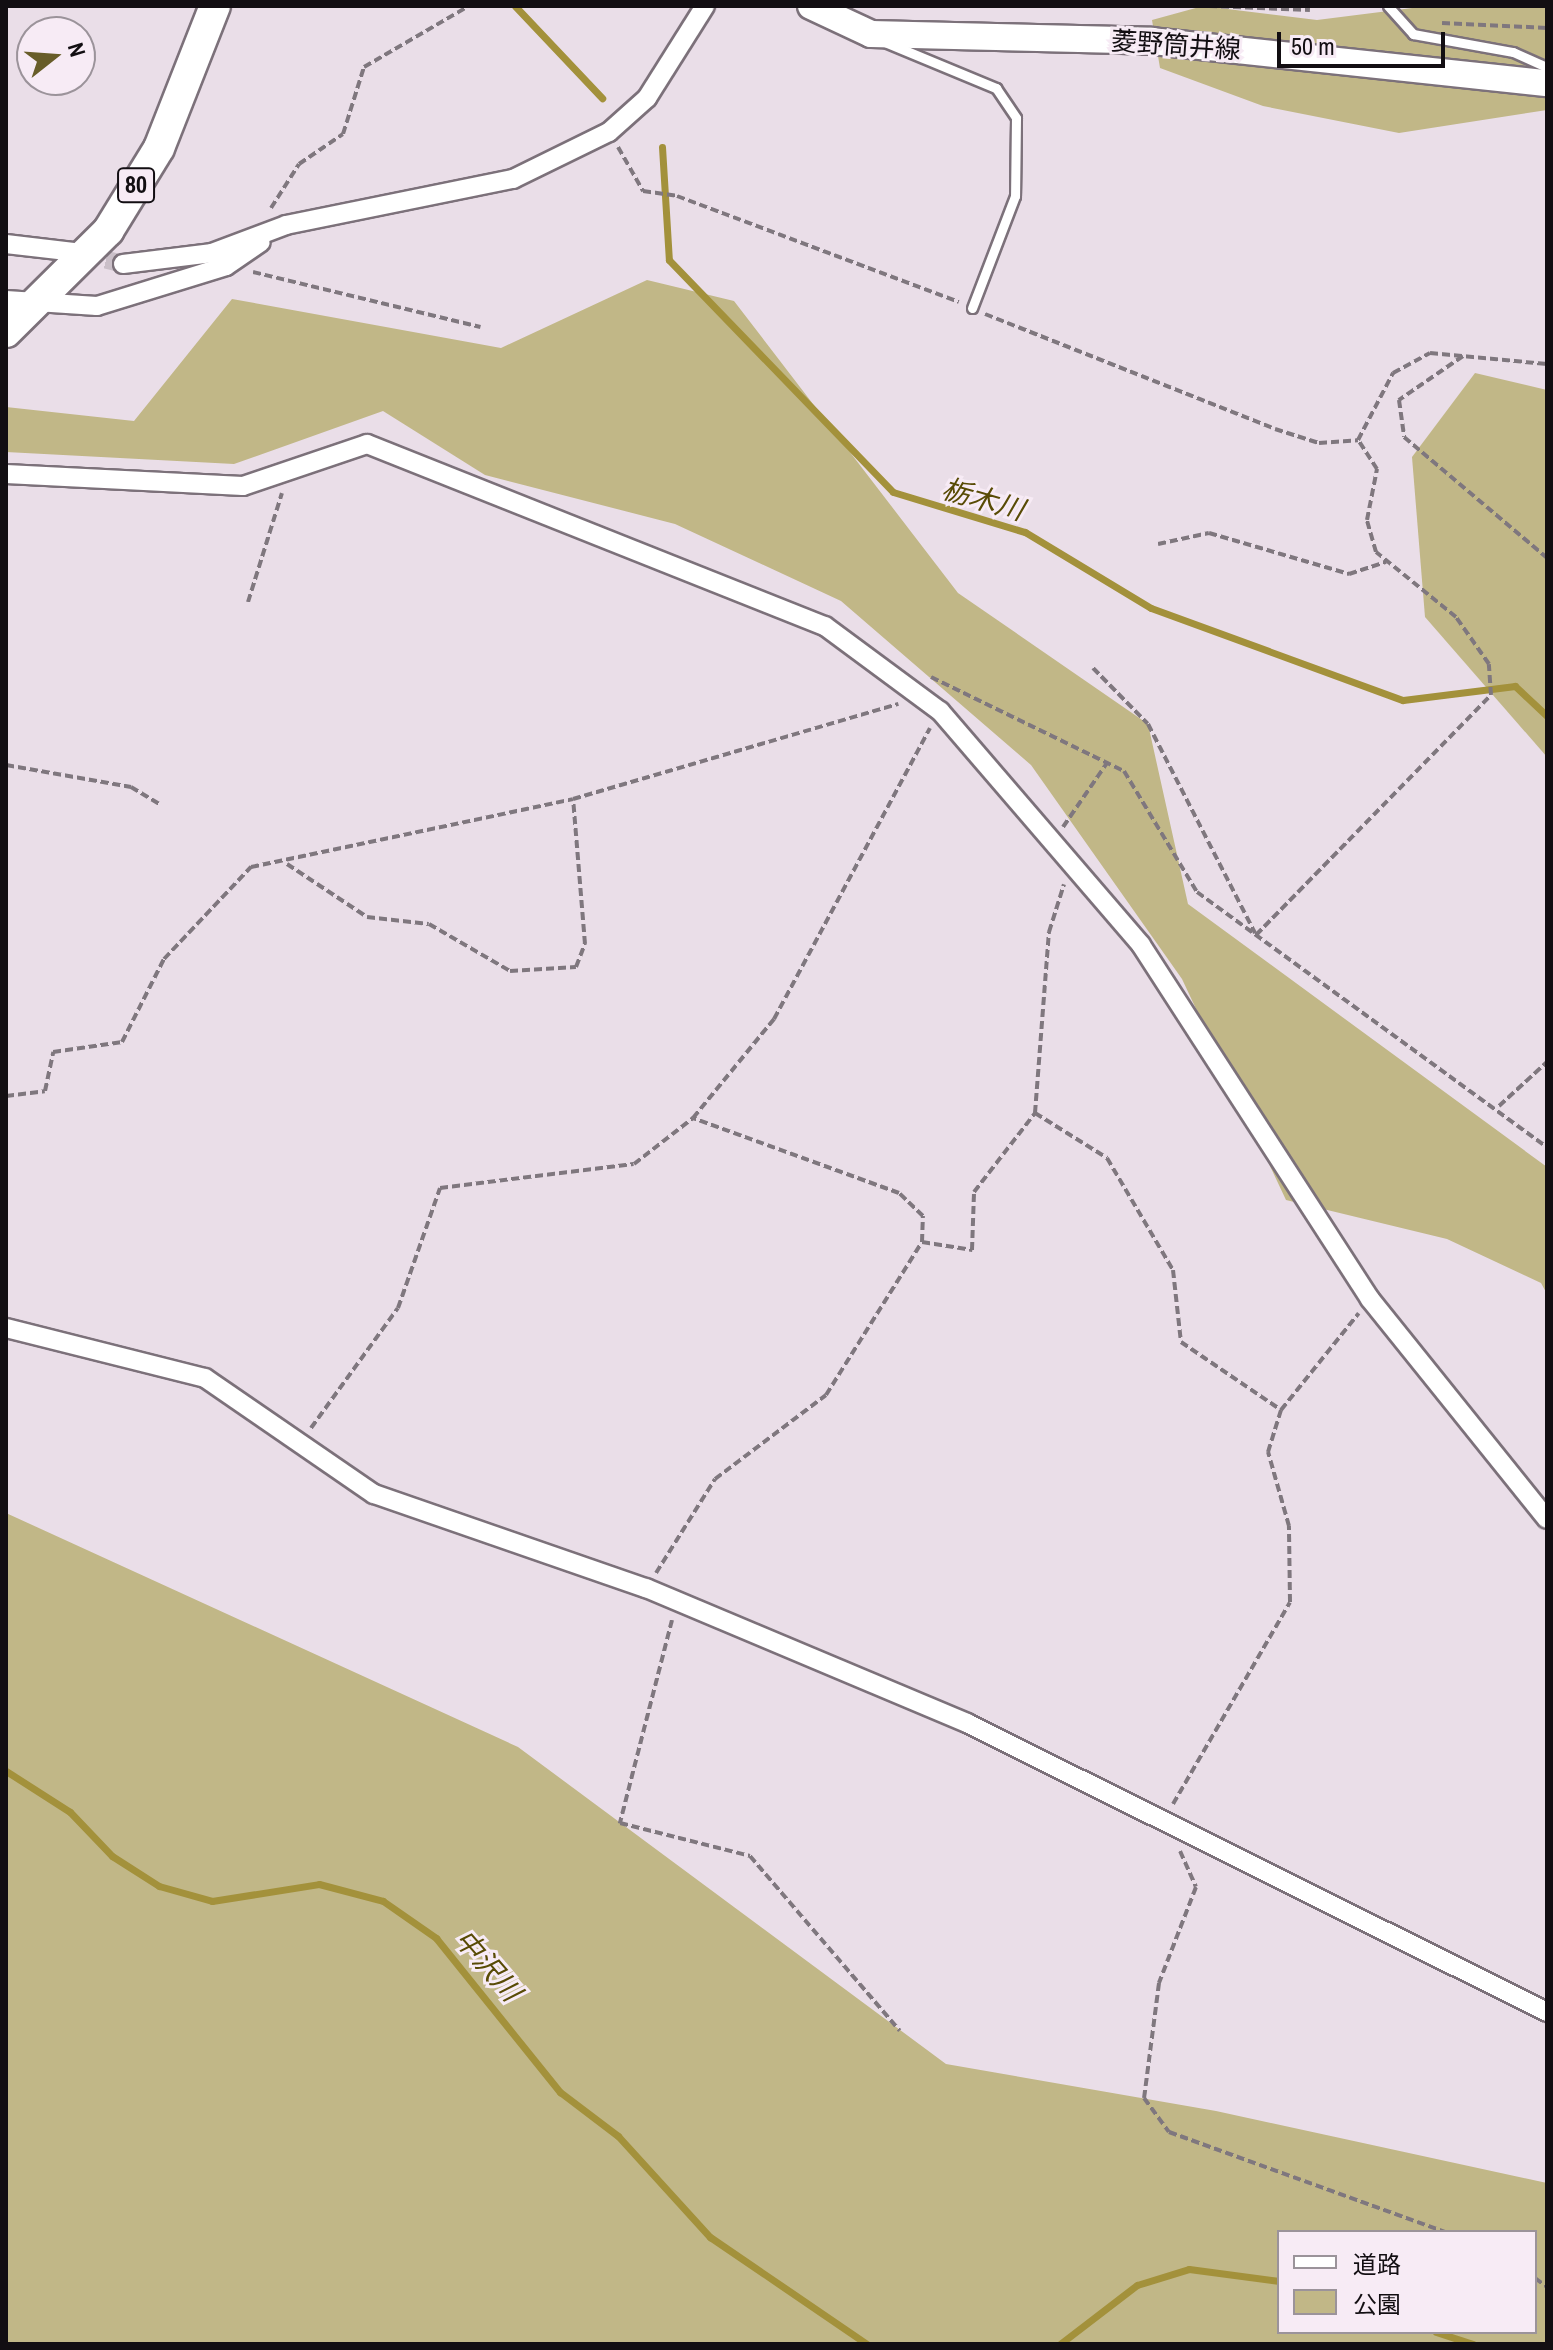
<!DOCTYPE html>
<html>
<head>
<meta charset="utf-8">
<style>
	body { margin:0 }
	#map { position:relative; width:1553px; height:2350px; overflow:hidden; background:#eadee8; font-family:"Archivo Narrow","Noto Sans JP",sans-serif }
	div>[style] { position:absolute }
	.green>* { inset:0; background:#c1b787 }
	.stream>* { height:7px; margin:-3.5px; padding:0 3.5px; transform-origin:3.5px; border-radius:3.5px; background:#a3913b }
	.minor-tunnel>* { height:18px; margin-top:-9px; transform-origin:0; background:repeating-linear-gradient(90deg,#cabfc8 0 18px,transparent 0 27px) }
	.path>* { height:4px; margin-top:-2px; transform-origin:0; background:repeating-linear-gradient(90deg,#7f777e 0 8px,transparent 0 12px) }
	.roads { filter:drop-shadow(2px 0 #7c717a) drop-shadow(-2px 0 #7c717a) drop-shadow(0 2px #7c717a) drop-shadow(0 -2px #7c717a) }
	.service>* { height:9px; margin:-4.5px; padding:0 4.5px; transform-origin:4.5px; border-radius:4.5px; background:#fff }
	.minor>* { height:18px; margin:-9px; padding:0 9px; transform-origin:9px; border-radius:9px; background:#fff }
	.secondary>* { height:26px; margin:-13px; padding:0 13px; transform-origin:13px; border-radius:13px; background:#fff }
	.primary>* { height:30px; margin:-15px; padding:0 15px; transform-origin:15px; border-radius:15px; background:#fff }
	span { translate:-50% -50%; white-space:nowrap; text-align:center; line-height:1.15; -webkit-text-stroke:6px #f7ebf5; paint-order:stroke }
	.shield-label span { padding:2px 6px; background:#f7ebf5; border:2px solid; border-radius:6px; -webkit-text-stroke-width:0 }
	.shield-label { font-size:24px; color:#120e12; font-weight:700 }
	.street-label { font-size:26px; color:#120e12 }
	.water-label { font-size:28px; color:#584b05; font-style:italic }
	.frame { position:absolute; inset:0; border:8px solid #120e12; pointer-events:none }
	.legend { position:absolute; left:1277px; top:2230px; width:260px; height:104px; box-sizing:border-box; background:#f7ebf5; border:2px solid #9b939a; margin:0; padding:10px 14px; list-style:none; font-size:24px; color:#120e12 }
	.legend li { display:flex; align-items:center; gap:16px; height:40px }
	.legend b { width:40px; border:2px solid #9b939a }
	.north { position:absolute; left:16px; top:16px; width:80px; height:80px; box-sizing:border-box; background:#f7ebf5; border:2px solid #9b939a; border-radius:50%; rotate:73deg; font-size:22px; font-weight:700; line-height:32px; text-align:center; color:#120e12 }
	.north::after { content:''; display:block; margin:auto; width:28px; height:36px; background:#685d29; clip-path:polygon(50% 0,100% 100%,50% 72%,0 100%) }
	.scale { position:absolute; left:1277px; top:32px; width:168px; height:36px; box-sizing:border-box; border:4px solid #120e12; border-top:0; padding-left:10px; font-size:24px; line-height:28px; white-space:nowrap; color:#120e12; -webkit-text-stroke:6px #f7ebf5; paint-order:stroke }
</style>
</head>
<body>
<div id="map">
	<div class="green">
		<div style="clip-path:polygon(1203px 6px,1317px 20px,1428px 6px,1547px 6px,1547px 110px,1399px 133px,1263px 106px,1160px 68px,1152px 20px)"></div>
		<div style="clip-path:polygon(647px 280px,734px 301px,958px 593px,1148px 724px,1188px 904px,1547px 1167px,1547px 1294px,1541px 1283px,1447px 1239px,1286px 1200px,1182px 979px,1031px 765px,841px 601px,675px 524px,485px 475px,383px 411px,234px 464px,6px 452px,6px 407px,134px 421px,232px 299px,501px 348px)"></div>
		<div style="clip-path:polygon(1475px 373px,1547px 390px,1547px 757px,1425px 617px,1412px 457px)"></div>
		<div style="clip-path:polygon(evenodd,6px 1513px,518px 1747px,946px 2064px,1216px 2111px,1547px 2183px,1547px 2344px,6px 2344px,6px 1513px,1279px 2232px,1535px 2232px,1535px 2332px,1279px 2332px,1279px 2232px)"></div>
	</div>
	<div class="stream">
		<div style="left:515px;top:6px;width:127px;rotate:46.6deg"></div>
		<div style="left:662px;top:147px;width:113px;rotate:86.5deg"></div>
		<div style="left:669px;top:260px;width:322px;rotate:46deg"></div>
		<div style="left:893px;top:492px;width:138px;rotate:16.9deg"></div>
		<div style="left:1025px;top:532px;width:147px;rotate:31.1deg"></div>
		<div style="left:1151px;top:608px;width:268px;rotate:20.1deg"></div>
		<div style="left:1403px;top:700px;width:113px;rotate:-7.1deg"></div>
		<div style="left:1515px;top:686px;width:44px;rotate:43.2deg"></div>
		<div style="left:6px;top:1771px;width:76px;rotate:32.6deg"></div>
		<div style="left:70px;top:1812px;width:61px;rotate:46.3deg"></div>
		<div style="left:112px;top:1856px;width:56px;rotate:32.6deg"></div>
		<div style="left:159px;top:1886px;width:55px;rotate:15.8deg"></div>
		<div style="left:212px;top:1901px;width:108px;rotate:-9deg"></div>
		<div style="left:319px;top:1884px;width:66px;rotate:14.9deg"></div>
		<div style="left:383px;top:1901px;width:65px;rotate:34.9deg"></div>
		<div style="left:436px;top:1938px;width:198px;rotate:51.2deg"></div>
		<div style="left:560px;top:2092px;width:73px;rotate:37.2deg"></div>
		<div style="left:618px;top:2136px;width:137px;rotate:47.7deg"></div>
		<div style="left:710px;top:2237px;width:190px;rotate:34.3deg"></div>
		<div style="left:1436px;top:2332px;width:39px;rotate:18deg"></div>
		<div style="left:1060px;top:2344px;width:97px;rotate:-37.5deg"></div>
		<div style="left:1137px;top:2285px;width:54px;rotate:-17.1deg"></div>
		<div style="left:1189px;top:2269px;width:91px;rotate:7.6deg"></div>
	</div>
	<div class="minor-tunnel">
		<div style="left:80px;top:253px;width:44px;rotate:14.3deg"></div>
	</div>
	<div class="path">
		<div style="left:1209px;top:6px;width:101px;rotate:2.3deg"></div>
		<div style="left:1442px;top:23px;width:105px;rotate:2.7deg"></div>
		<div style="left:618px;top:147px;width:51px;rotate:60.4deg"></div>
		<div style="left:643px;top:191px;width:34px;rotate:8deg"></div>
		<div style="left:677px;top:196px;width:301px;rotate:20.6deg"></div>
		<div style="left:271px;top:208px;width:52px;rotate:-57.5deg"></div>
		<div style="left:299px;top:164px;width:53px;rotate:-34.3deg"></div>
		<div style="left:343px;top:134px;width:70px;rotate:-72.6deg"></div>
		<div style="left:364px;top:67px;width:121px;rotate:-30.2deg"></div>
		<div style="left:253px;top:272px;width:234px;rotate:13.6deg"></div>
		<div style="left:985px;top:314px;width:312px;rotate:21.6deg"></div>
		<div style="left:1275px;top:429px;width:46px;rotate:17.7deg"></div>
		<div style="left:1319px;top:443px;width:39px;rotate:-4deg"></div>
		<div style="left:1463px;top:356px;width:78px;rotate:145.5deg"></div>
		<div style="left:1399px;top:400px;width:37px;rotate:82deg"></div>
		<div style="left:1404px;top:437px;width:187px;rotate:40.2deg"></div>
		<div style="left:1358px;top:440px;width:76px;rotate:-62.4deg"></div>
		<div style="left:1393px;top:373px;width:42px;rotate:-28.4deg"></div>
		<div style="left:1430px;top:353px;width:118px;rotate:5.4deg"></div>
		<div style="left:1158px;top:544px;width:52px;rotate:-12.2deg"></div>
		<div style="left:1209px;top:533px;width:146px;rotate:16.3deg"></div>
		<div style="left:1349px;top:574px;width:39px;rotate:-18deg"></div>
		<div style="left:248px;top:602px;width:114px;rotate:-72.7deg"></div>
		<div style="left:1093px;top:668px;width:78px;rotate:45.5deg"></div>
		<div style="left:1148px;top:724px;width:235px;rotate:62.9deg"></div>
		<div style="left:931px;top:677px;width:215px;rotate:26deg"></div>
		<div style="left:1124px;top:771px;width:141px;rotate:58.9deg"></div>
		<div style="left:1197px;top:892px;width:433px;rotate:36.1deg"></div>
		<div style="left:6px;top:765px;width:127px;rotate:10deg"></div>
		<div style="left:131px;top:787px;width:35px;rotate:31deg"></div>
		<div style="left:1063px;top:827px;width:78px;rotate:-55.5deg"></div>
		<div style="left:287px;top:864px;width:96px;rotate:33.5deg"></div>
		<div style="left:367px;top:917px;width:62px;rotate:6.4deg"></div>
		<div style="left:429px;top:924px;width:94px;rotate:30.1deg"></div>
		<div style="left:510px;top:971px;width:66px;rotate:-3.5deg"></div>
		<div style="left:576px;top:967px;width:25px;rotate:-69deg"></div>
		<div style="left:585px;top:944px;width:145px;rotate:-94.7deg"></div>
		<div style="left:1256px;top:935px;width:336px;rotate:-45.6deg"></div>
		<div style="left:1491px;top:695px;width:31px;rotate:-94deg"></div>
		<div style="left:1489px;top:664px;width:57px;rotate:-125.1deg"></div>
		<div style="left:1456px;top:617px;width:103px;rotate:-140.9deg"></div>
		<div style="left:1376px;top:552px;width:33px;rotate:-106deg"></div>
		<div style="left:1367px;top:520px;width:52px;rotate:-78.9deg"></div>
		<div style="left:1377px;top:469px;width:35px;rotate:-123deg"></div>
		<div style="left:6px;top:1096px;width:39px;rotate:-7deg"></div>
		<div style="left:45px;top:1091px;width:40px;rotate:-78deg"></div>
		<div style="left:53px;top:1052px;width:70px;rotate:-8.2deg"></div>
		<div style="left:122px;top:1042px;width:93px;rotate:-63.2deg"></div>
		<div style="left:164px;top:959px;width:127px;rotate:-46.6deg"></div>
		<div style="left:251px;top:867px;width:329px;rotate:-11.9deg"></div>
		<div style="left:573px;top:799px;width:339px;rotate:-16.3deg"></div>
		<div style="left:1499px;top:1106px;width:65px;rotate:-42.5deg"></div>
		<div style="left:1035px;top:1113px;width:85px;rotate:32deg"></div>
		<div style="left:1107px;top:1158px;width:130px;rotate:59.5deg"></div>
		<div style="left:1173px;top:1270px;width:72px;rotate:83.7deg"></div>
		<div style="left:1181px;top:1342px;width:121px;rotate:34.2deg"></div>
		<div style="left:1281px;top:1410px;width:124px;rotate:-51.2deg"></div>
		<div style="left:922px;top:1242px;width:51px;rotate:9.1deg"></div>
		<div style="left:972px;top:1250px;width:58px;rotate:-88deg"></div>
		<div style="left:974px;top:1192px;width:100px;rotate:-52.3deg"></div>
		<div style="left:1035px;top:1113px;width:182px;rotate:-85.6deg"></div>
		<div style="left:1049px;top:932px;width:50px;rotate:-72.6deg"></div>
		<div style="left:311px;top:1428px;width:148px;rotate:-54.1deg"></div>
		<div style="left:398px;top:1308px;width:127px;rotate:-70.7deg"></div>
		<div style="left:440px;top:1188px;width:195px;rotate:-7.1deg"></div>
		<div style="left:634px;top:1164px;width:75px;rotate:-37.9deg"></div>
		<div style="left:693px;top:1118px;width:128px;rotate:-50.7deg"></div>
		<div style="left:774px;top:1019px;width:330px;rotate:-61.8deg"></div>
		<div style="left:656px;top:1573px;width:111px;rotate:-57.9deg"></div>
		<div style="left:715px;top:1479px;width:139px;rotate:-37.1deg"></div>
		<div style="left:826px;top:1395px;width:181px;rotate:-57.9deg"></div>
		<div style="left:922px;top:1242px;width:26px;rotate:-88deg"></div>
		<div style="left:923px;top:1216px;width:33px;rotate:-136deg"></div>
		<div style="left:899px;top:1193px;width:219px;rotate:-160deg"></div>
		<div style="left:672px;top:1620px;width:210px;rotate:104.4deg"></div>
		<div style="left:620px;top:1823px;width:134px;rotate:14.2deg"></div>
		<div style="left:750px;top:1856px;width:230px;rotate:49.4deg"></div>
		<div style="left:1173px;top:1804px;width:233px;rotate:-59.9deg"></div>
		<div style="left:1290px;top:1602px;width:76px;rotate:-90.8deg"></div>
		<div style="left:1289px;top:1526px;width:77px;rotate:-105.8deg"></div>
		<div style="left:1268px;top:1452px;width:44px;rotate:-72.8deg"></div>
		<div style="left:1180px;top:1851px;width:39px;rotate:66deg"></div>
		<div style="left:1196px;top:1887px;width:103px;rotate:111.1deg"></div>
		<div style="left:1159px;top:1983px;width:116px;rotate:97.4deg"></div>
		<div style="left:1144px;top:2098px;width:42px;rotate:53.7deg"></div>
		<div style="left:1169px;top:2132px;width:294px;rotate:19.9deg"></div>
		<div style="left:1535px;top:2278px;width:15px;rotate:37deg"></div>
	</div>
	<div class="roads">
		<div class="service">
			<div style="left:1388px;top:6px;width:38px;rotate:48deg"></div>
			<div style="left:1413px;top:34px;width:102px;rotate:10.2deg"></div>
			<div style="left:1513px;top:52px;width:37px;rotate:24deg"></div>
			<div style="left:880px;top:40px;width:126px;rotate:22.5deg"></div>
			<div style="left:996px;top:88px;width:36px;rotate:56deg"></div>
			<div style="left:1016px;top:118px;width:78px;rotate:90.7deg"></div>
			<div style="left:1015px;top:196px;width:120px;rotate:111deg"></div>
		</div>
		<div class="minor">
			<div style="left:6px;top:244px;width:68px;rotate:6.7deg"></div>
			<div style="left:123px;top:264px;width:90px;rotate:-7deg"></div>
			<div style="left:212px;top:253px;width:79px;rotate:-20.7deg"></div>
			<div style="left:286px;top:225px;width:232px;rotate:-11.5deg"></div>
			<div style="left:513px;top:179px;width:107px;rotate:-26.1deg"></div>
			<div style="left:609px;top:132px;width:51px;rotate:-41.8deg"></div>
			<div style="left:647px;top:98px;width:109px;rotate:-57.8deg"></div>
			<div style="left:6px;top:300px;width:91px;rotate:3.8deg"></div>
			<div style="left:97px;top:306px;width:135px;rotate:-17.2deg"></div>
			<div style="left:226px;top:266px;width:42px;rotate:-34.4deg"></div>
			<div style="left:6px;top:474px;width:237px;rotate:2.9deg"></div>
			<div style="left:243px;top:486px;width:131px;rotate:-18.7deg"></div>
			<div style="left:367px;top:444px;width:493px;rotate:21.7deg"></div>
			<div style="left:825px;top:626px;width:143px;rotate:36.5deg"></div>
			<div style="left:940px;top:711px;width:308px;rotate:49.3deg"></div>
			<div style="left:1141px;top:945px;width:422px;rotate:57.1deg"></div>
			<div style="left:1370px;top:1299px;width:282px;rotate:51.2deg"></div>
			<div style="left:6px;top:1328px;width:205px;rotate:14.1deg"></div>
			<div style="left:205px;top:1378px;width:205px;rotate:34.5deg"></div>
			<div style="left:374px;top:1494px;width:288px;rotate:19.1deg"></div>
			<div style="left:646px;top:1588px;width:348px;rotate:22.8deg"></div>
			<div style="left:967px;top:1723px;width:648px;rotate:26.49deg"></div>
		</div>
		<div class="secondary">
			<div style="left:811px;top:6px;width:66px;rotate:25deg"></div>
			<div style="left:871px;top:34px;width:281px;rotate:1.4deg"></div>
			<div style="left:1152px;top:41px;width:397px;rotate:6.1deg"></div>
		</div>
		<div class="primary">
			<div style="left:6px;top:332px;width:144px;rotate:-44.7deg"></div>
			<div style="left:108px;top:231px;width:97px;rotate:-58.4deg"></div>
			<div style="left:159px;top:148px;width:153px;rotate:-68.5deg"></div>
		</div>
	</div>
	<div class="shield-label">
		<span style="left:136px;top:185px">80</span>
	</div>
	<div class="street-label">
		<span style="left:1176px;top:45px;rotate:4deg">菱野筒井線</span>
	</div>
	<div class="water-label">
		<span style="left:983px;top:499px;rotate:16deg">栃木川</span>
		<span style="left:488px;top:1965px;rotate:49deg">中沢川</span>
	</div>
	<div class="frame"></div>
	<ul class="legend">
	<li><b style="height:10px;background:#fff"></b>道路</li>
	<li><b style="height:22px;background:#c1b787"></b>公園</li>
	</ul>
	<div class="north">N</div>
	<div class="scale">50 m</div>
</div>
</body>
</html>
